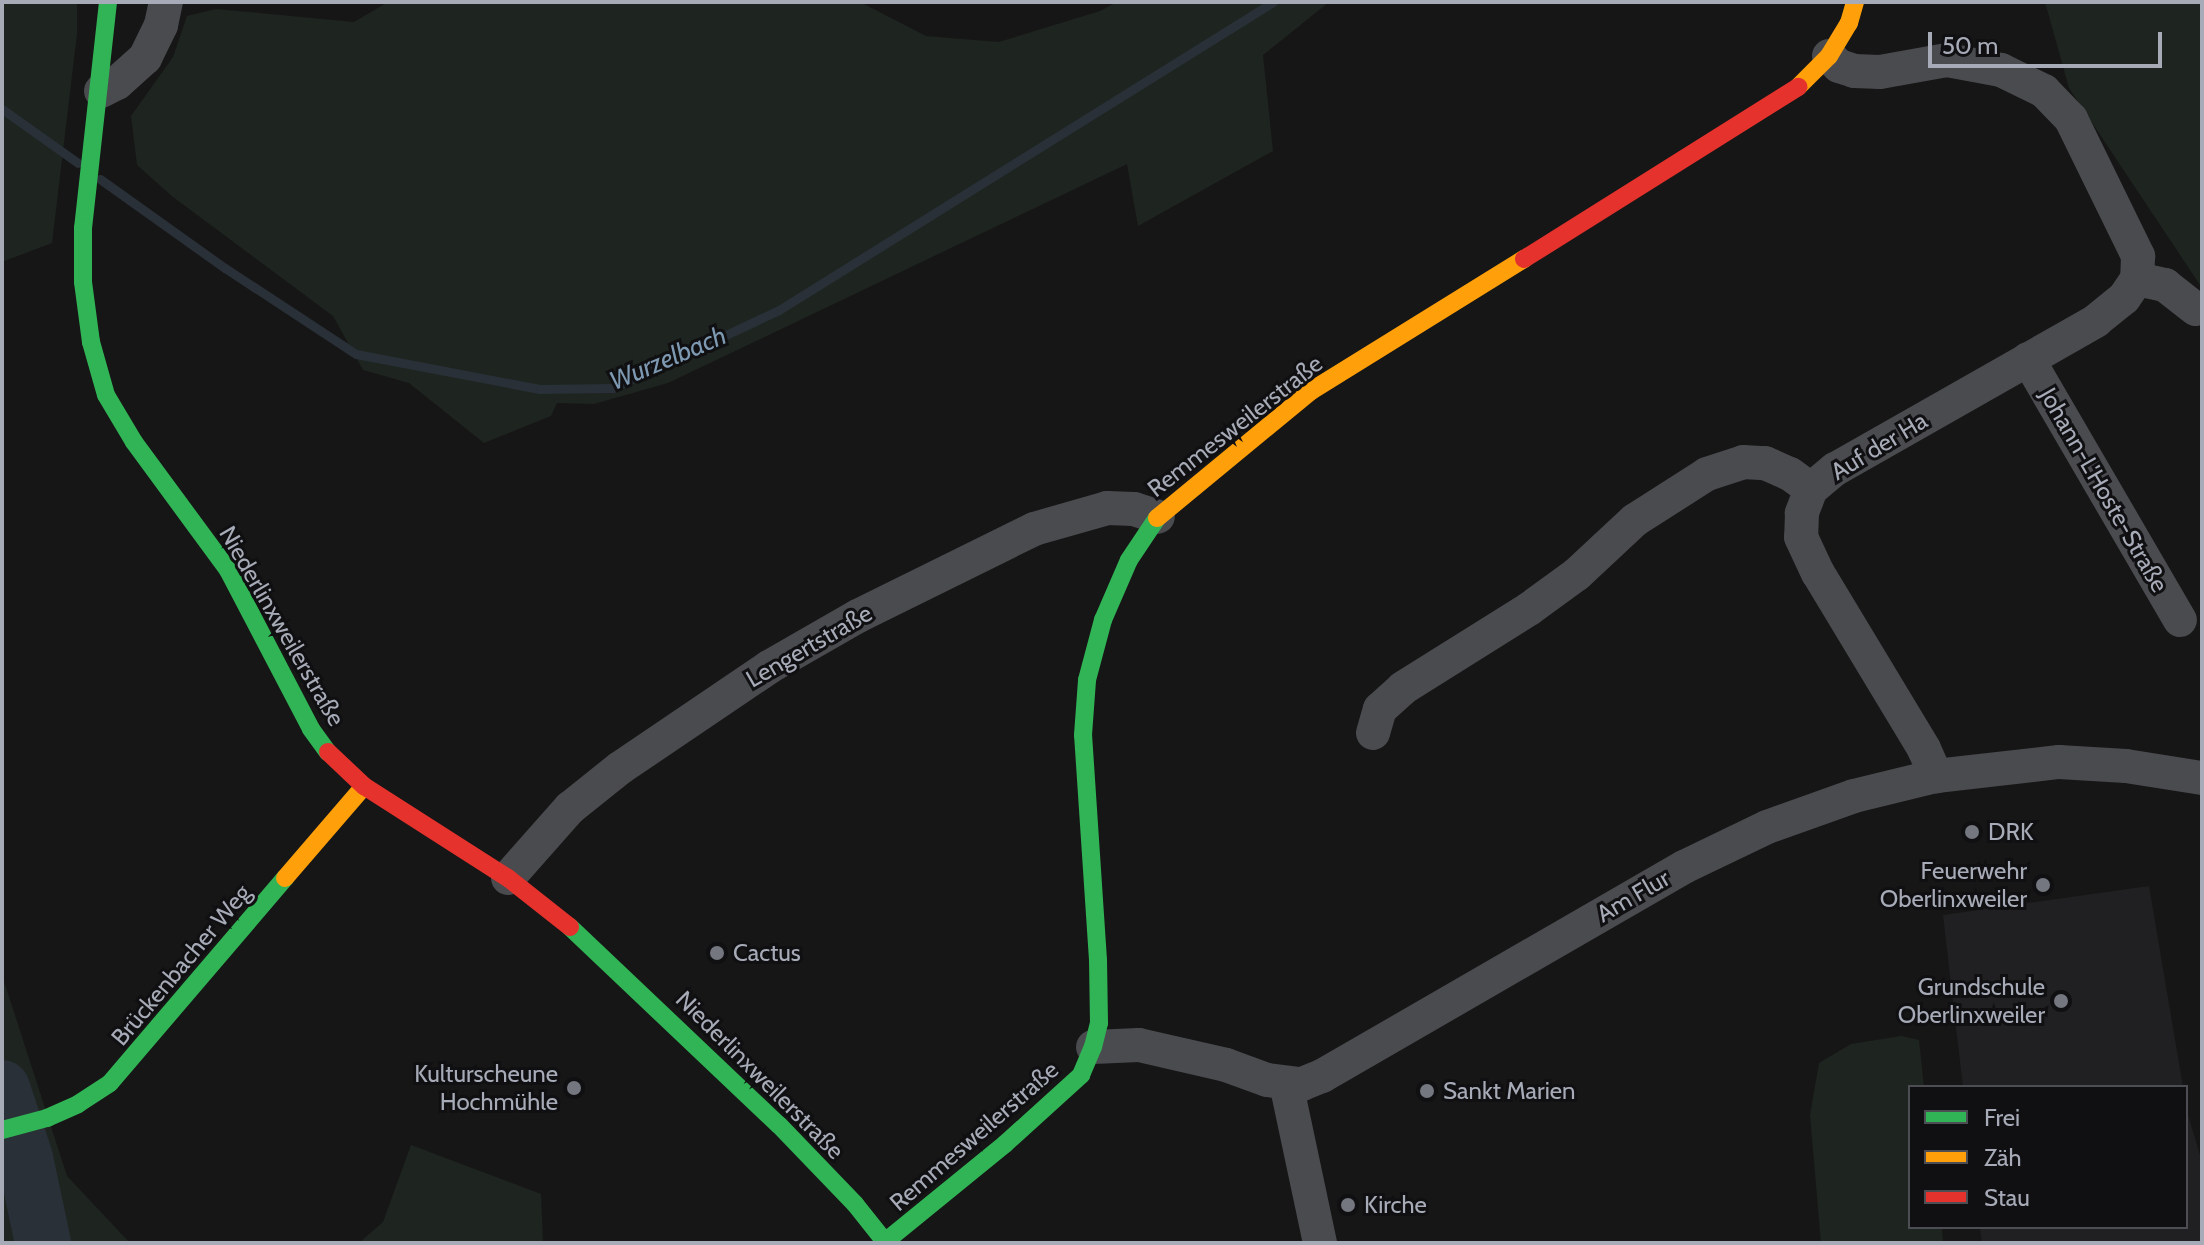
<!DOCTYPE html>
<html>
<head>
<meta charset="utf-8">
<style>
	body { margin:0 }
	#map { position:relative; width:2204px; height:1245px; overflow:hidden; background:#161616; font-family:Cabin,sans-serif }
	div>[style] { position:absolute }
	.built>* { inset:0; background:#202022 }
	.green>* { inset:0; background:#1e241f }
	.stream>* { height:9px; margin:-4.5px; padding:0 4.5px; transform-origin:4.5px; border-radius:4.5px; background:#293037 }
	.river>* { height:56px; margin:-28px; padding:0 28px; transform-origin:28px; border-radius:28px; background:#293037 }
	.street>* { height:34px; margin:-17px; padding:0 17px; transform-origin:17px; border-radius:17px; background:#4a4b4f }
	.fast>* { height:18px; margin:-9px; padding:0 9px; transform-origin:9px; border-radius:9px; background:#30b455 }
	.slow>* { height:18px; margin:-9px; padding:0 9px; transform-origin:9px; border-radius:9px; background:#ff9f0a }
	.jam>* { height:18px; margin:-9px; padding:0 9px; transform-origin:9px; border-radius:9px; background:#e5322d }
	.dots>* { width:22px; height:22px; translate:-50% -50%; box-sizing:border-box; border:4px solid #101012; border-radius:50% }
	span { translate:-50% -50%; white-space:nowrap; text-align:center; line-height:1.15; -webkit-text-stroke:6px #101012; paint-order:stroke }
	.street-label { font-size:24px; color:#a7abb7 }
	.poi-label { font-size:24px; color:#a7abb7 }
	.left { translate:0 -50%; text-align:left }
	.right { translate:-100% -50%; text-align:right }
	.water-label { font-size:26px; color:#7e99b2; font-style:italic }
	.frame { position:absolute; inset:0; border:4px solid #a7abb7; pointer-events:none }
	.legend { position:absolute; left:1908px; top:1085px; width:280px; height:144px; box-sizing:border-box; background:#101012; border:2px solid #4c4e54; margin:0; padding:10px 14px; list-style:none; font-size:24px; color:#a7abb7 }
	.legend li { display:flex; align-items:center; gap:16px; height:40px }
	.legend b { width:40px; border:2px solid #4c4e54 }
	.scale { position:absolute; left:1928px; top:32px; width:234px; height:36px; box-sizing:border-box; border:4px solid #a7abb7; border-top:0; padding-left:10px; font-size:24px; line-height:28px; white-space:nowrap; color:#a7abb7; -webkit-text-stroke:6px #101012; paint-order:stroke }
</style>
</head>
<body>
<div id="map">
	<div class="built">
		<div style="clip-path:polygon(2149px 886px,2183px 1087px,1963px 1087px,1943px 915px)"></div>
		<div style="clip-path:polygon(2186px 1108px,2202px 1162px,2202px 1243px,1982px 1243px,1980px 1227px,2186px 1227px)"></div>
	</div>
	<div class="green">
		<div style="clip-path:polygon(2px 2px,77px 2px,77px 34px,52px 243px,2px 262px)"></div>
		<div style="clip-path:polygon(388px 2px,860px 2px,926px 36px,999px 42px,1100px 11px,1117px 2px,1329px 2px,1263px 55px,1273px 151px,1138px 226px,1127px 164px,668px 383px,594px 404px,557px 403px,551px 416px,484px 443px,409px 383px,363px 370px,333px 316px,173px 197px,137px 165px,131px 116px,173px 57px,187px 16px,216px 9px,354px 22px)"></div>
		<div style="clip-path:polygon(2045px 2px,2202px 2px,2202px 288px,2069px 88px)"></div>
		<div style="clip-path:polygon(2px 975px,67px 1176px,130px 1243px,2px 1243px)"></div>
		<div style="clip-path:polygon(1901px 1036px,1919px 1040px,1924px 1087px,1910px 1087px,1910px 1227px,1942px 1227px,1943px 1243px,1821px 1243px,1810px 1115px,1819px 1063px,1851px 1044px)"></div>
		<div style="clip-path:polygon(411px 1145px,541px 1194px,543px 1243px,359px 1243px,383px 1222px)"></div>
	</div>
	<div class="stream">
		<div style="left:2px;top:109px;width:93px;rotate:35.4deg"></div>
		<div style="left:100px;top:179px;width:153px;rotate:35.5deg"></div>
		<div style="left:225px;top:268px;width:157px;rotate:33.3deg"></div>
		<div style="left:356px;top:354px;width:187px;rotate:10.8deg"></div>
		<div style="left:540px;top:389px;width:73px;rotate:-0.8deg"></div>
		<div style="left:613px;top:388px;width:183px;rotate:-25.2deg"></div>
		<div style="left:779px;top:310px;width:582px;rotate:-31.94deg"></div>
	</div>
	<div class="river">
		<div style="left:2px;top:1088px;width:74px;rotate:71.8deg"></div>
		<div style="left:25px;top:1158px;width:87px;rotate:78deg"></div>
	</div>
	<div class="street">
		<div style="left:1829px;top:56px;width:14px;rotate:45deg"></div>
		<div style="left:1839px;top:66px;width:16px;rotate:18deg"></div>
		<div style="left:1854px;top:71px;width:26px;rotate:2deg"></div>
		<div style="left:1880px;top:72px;width:68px;rotate:-10.2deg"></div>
		<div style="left:1947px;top:60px;width:55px;rotate:10.5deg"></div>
		<div style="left:2001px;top:70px;width:48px;rotate:26deg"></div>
		<div style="left:2044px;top:91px;width:39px;rotate:46deg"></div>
		<div style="left:2071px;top:119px;width:153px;rotate:63.9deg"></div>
		<div style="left:2138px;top:256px;width:23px;rotate:92deg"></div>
		<div style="left:2137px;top:279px;width:23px;rotate:124deg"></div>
		<div style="left:2124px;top:298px;width:36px;rotate:141deg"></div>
		<div style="left:2096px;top:321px;width:300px;rotate:150.4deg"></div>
		<div style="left:1835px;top:469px;width:31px;rotate:140deg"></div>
		<div style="left:1811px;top:489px;width:26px;rotate:111deg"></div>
		<div style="left:1802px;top:513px;width:24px;rotate:92deg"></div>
		<div style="left:1801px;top:537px;width:40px;rotate:65deg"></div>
		<div style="left:1818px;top:573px;width:205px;rotate:58.9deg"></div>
		<div style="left:1924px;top:749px;width:30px;rotate:66deg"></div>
		<div style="left:101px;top:91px;width:18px;rotate:-27deg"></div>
		<div style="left:117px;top:83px;width:38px;rotate:-42deg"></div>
		<div style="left:145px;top:58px;width:37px;rotate:-64deg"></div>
		<div style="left:161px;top:25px;width:24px;rotate:-78deg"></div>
		<div style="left:2137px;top:279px;width:29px;rotate:12deg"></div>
		<div style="left:2165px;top:285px;width:39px;rotate:38deg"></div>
		<div style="left:2028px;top:359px;width:302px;rotate:59.8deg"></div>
		<div style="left:1373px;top:733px;width:25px;rotate:-74deg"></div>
		<div style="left:1380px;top:709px;width:31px;rotate:-42deg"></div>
		<div style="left:1403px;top:688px;width:149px;rotate:-32.1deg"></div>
		<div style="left:1529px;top:609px;width:59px;rotate:-36.1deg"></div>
		<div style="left:1577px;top:574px;width:79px;rotate:-43deg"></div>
		<div style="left:1635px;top:520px;width:85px;rotate:-32.6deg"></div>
		<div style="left:1707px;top:474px;width:38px;rotate:-18deg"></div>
		<div style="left:1743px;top:462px;width:22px;rotate:3deg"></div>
		<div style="left:1765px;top:463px;width:27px;rotate:24deg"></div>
		<div style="left:1790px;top:474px;width:26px;rotate:36deg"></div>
		<div style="left:508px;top:878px;width:94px;rotate:-48.5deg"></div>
		<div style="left:570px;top:808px;width:64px;rotate:-38.7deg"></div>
		<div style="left:620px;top:768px;width:180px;rotate:-34.1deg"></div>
		<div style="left:769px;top:667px;width:103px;rotate:-29.8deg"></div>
		<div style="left:858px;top:616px;width:196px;rotate:-26.3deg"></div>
		<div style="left:1034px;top:529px;width:76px;rotate:-16deg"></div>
		<div style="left:1107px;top:508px;width:27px;rotate:2deg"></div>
		<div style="left:1134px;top:509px;width:25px;rotate:18deg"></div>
		<div style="left:1093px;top:1047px;width:46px;rotate:-2.5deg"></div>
		<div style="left:1139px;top:1045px;width:89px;rotate:12.9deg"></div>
		<div style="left:1226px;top:1065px;width:44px;rotate:20.1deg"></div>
		<div style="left:1267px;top:1080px;width:35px;rotate:7deg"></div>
		<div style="left:1302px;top:1084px;width:22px;rotate:-22deg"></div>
		<div style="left:1322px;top:1076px;width:418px;rotate:-30deg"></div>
		<div style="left:1684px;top:867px;width:92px;rotate:-25.7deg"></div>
		<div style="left:1767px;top:827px;width:92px;rotate:-19.6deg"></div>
		<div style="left:1854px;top:796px;width:84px;rotate:-13.7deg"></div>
		<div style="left:1936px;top:776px;width:124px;rotate:-6.5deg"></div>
		<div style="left:2059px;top:762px;width:67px;rotate:3.4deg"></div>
		<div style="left:2126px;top:766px;width:77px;rotate:9deg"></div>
		<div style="left:1286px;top:1083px;width:164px;rotate:78deg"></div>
	</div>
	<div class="fast">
		<div style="left:108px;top:2px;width:227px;rotate:96.3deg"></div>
		<div style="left:83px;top:228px;width:54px;rotate:90deg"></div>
		<div style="left:83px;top:282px;width:61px;rotate:82.4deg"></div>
		<div style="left:91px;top:342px;width:55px;rotate:74.2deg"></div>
		<div style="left:106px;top:395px;width:55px;rotate:59.2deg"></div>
		<div style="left:134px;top:442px;width:159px;rotate:53.7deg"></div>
		<div style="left:228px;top:570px;width:179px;rotate:62.4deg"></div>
		<div style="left:311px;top:729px;width:29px;rotate:54deg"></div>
		<div style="left:570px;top:927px;width:288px;rotate:43.5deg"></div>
		<div style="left:779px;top:1125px;width:110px;rotate:46.1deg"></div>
		<div style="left:855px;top:1204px;width:50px;rotate:51.5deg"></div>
		<div style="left:2px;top:1130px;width:47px;rotate:-14.9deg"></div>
		<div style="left:47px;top:1118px;width:34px;rotate:-24deg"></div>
		<div style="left:78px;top:1104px;width:38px;rotate:-33deg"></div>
		<div style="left:110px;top:1083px;width:270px;rotate:-49.5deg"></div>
		<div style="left:886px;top:1241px;width:154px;rotate:-39.2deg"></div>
		<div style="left:1005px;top:1144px;width:103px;rotate:-42.2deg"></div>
		<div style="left:1081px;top:1075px;width:30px;rotate:-67deg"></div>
		<div style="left:1093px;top:1047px;width:25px;rotate:-76deg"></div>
		<div style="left:1099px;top:1023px;width:63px;rotate:-90.9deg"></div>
		<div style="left:1098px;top:960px;width:225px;rotate:-93.8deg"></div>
		<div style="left:1083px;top:735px;width:55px;rotate:-85.8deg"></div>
		<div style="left:1087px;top:680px;width:62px;rotate:-75.1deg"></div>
		<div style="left:1103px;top:620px;width:65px;rotate:-66.6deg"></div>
		<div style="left:1129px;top:560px;width:50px;rotate:-56.3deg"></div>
	</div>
	<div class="slow">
		<div style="left:1798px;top:87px;width:44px;rotate:-45deg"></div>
		<div style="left:1829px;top:56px;width:39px;rotate:-59deg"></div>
		<div style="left:1849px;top:23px;width:22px;rotate:-74deg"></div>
		<div style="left:1157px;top:518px;width:200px;rotate:-39.5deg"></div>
		<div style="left:1311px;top:391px;width:251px;rotate:-31.8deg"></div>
		<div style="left:285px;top:878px;width:121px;rotate:-49.3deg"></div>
	</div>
	<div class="jam">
		<div style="left:1524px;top:259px;width:324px;rotate:-32.1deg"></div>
		<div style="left:328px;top:752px;width:50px;rotate:43.4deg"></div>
		<div style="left:364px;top:786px;width:171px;rotate:32.6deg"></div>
		<div style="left:508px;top:878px;width:79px;rotate:38.3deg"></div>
	</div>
	<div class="dots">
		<div style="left:1972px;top:832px;background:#74777f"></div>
		<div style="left:2043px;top:885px;background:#74777f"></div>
		<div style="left:717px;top:953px;background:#74777f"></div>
		<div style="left:2061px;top:1001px;background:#74777f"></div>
		<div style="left:574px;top:1088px;background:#74777f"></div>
		<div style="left:1427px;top:1091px;background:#74777f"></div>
		<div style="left:1348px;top:1205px;background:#74777f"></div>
	</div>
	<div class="street-label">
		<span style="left:1235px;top:426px;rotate:-38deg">Remmesweilerstraße</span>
		<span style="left:1879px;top:446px;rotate:-31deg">Auf der Ha</span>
		<span style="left:2104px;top:490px;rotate:60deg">Johann-L'Hoste-Straße</span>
		<span style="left:282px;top:626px;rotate:60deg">Niederlinxweilerstraße</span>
		<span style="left:809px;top:646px;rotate:-30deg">Lengertstraße</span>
		<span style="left:1633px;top:896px;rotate:-30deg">Am Flur</span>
		<span style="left:181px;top:965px;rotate:-50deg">Brückenbacher Weg</span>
		<span style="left:760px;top:1075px;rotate:45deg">Niederlinxweilerstraße</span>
		<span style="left:974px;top:1136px;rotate:-41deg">Remmesweilerstraße</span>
	</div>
	<div class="poi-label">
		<span class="left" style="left:1988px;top:832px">DRK</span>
		<span class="right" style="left:2027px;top:885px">Feuerwehr<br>Oberlinxweiler</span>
		<span class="left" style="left:733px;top:953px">Cactus</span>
		<span class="right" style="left:2045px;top:1001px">Grundschule<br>Oberlinxweiler</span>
		<span class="right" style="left:558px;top:1088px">Kulturscheune<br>Hochmühle</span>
		<span class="left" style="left:1443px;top:1091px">Sankt Marien</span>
		<span class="left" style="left:1364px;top:1205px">Kirche</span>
	</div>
	<div class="water-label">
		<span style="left:668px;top:359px;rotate:-23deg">Wurzelbach</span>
	</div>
	<div class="frame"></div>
	<ul class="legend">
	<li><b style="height:10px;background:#30b455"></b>Frei</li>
	<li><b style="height:10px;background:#ff9f0a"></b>Zäh</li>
	<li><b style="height:10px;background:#e5322d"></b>Stau</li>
	</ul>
	<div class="scale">50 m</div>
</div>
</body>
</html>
